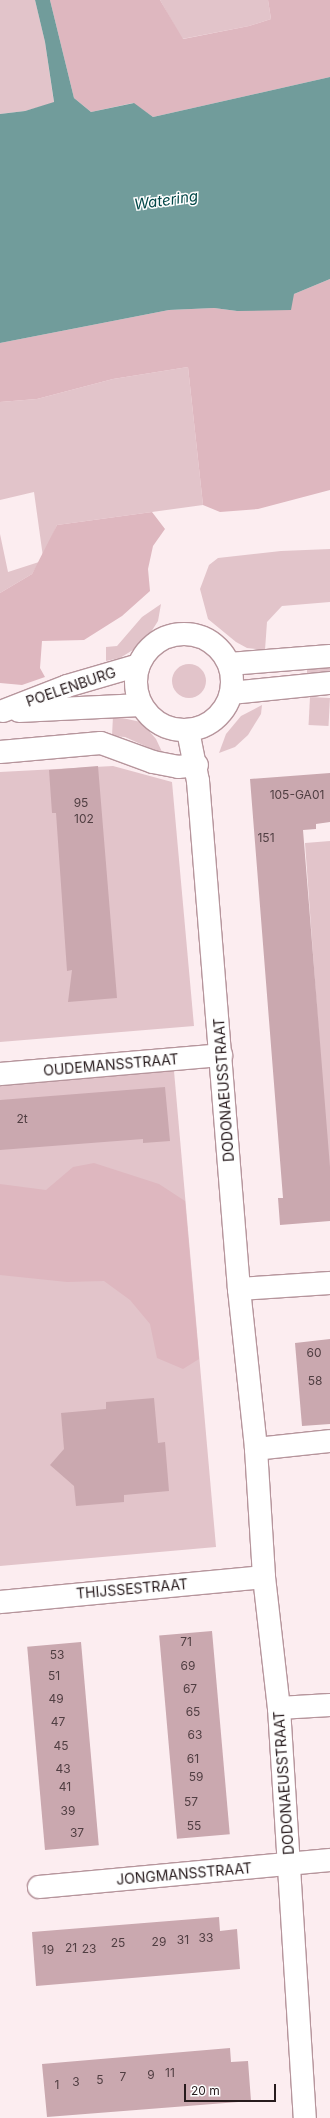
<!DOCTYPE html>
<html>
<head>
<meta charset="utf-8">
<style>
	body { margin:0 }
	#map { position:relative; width:330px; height:2118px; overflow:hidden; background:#fcedf0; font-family:Inter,sans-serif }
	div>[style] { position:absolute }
	.green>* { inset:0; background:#e2c4ca; transform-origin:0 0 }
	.round { border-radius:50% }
	.forest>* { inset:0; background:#deb7bf }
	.water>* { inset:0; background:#719c9b }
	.building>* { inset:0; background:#caa8af; transform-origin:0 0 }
	.roads { filter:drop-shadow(1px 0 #b6959c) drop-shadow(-1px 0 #b6959c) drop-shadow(0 1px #b6959c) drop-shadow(0 -1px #b6959c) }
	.minor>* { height:22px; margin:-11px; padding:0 11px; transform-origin:11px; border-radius:11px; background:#fff }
	.tertiary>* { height:22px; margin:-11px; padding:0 11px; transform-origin:11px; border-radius:11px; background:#fff }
	.tertiary>.ring { margin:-11px; padding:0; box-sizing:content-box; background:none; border:22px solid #fff; border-radius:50% }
	span { translate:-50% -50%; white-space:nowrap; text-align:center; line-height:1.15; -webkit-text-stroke:3px #fefefe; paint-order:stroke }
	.number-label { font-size:12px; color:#503e42 }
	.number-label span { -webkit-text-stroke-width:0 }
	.street-label { font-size:14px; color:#271b1d }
	.water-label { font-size:15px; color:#034848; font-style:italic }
	.scale { position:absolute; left:184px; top:2084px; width:92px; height:18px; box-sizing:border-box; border:2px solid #271b1d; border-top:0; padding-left:5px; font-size:12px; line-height:14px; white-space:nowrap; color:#271b1d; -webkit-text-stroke:3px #fefefe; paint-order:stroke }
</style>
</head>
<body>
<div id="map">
	<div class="green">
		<div style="clip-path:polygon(0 0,35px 0,45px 42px,54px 103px,25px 111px,0 114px)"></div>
		<div style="clip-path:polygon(160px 0,268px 0,271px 19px,249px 26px,182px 39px)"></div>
		<div style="clip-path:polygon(188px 367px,203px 505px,57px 525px,43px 557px,34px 492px,0 500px,0 402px,37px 399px,113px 379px)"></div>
		<div style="clip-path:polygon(0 534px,8px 572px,39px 562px,32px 574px,0 593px)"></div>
		<div style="clip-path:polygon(330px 549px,330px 602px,282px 606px,267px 622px,265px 650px,247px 648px,236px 642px,208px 619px,200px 589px,209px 565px,218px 558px,281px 551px)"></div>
		<div style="clip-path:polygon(161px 604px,158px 621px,144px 643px,120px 658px,106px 661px,106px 647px,117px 646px,142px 617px)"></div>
		<div class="round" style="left:172px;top:664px;width:34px;height:34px"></div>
		<div style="left:330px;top:665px;width:11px;height:23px;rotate:90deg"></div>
		<div style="left:310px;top:697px;width:20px;height:28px;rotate:3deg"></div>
		<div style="clip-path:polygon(262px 705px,261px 714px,248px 735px,235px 747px,219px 753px,226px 734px,241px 716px)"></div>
		<div style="clip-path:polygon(113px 716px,141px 722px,156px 739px,163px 754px,125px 737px,112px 736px)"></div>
		<div style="clip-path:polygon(113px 766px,172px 782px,194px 1026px,0 1042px,0 772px)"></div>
		<div style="clip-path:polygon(330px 841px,330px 1191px,305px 843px)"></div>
		<div style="clip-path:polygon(174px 1071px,216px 1547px,0 1566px,0 1086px)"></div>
	</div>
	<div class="forest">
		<div style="clip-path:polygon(50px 0,160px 0,183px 39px,249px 26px,271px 19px,268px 0,330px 0,330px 77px,153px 117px,133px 103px,91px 112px,74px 98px)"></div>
		<div style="clip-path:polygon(330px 279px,330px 490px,258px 509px,220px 512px,203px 505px,188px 367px,113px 379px,37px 399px,0 402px,0 343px,169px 310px,214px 308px,237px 311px,294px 294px)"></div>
		<div style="clip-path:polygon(152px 512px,165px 529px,153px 546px,148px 569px,150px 591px,122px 616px,84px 640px,42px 641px,40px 668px,45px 677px,22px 685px,0 683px,0 593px,32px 574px,57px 525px)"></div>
		<div style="clip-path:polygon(94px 1163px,159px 1184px,185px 1201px,199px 1359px,183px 1369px,157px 1358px,150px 1324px,130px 1300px,104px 1281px,67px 1282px,0 1275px,0 1184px,46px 1190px,73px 1167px)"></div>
	</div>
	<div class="water">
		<div style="clip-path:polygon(35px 0,50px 0,74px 98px,91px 112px,134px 103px,153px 117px,330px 77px,330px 279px,294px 294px,291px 310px,237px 311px,214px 308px,169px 310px,0 343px,0 114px,25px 111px,54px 102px,45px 42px)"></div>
	</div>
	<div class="building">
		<div style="clip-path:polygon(98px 766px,117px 998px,68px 1002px,72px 970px,67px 971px,56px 813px,52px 813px,49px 770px)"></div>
		<div style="clip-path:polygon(330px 773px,330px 822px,316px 824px,316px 829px,303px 830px,330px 1167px,330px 1221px,280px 1225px,278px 1198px,283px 1198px,250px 779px)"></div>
		<div style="clip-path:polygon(165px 1087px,170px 1141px,143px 1143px,143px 1139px,0 1150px,0 1100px)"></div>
		<div style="clip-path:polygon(330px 1339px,330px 1424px,302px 1426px,295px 1343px)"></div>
		<div style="clip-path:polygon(154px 1398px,158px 1443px,165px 1442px,169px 1491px,124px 1495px,124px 1502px,76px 1506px,74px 1486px,50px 1465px,64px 1449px,61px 1413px,106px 1409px,106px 1402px)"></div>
		<div style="left:212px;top:1631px;width:204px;height:53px;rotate:85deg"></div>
		<div style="left:81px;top:1642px;width:204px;height:54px;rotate:85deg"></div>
		<div style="clip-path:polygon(219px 1917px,220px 1931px,237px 1929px,240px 1969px,36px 1986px,32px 1932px)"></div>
		<div style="clip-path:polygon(230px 2048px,231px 2062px,248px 2061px,251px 2101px,47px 2117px,42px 2064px)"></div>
	</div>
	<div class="roads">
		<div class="minor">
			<div style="left:188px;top:731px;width:51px;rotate:78.7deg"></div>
			<div style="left:198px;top:781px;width:510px;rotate:85.39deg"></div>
			<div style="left:239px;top:1289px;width:161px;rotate:83.9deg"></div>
			<div style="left:256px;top:1449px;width:128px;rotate:86.4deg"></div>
			<div style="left:264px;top:1577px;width:132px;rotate:83.5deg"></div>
			<div style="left:279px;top:1708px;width:411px;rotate:86.4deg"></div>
			<div style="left:0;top:752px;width:101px;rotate:-5.1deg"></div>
			<div style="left:101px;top:743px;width:55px;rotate:20.1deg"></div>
			<div style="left:153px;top:762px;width:25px;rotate:11deg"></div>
			<div style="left:178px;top:767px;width:19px;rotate:-6deg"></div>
			<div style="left:0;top:1074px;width:222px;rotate:-4.9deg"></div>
			<div style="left:239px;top:1289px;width:91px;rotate:-3.8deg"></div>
			<div style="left:256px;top:1449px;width:74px;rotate:-6.2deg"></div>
			<div style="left:0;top:1602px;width:265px;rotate:-5.4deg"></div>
			<div style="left:279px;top:1708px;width:51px;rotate:-3.4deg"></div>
			<div style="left:39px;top:1887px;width:292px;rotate:-5.3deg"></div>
		</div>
		<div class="tertiary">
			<div class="ring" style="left:136px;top:634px;width:74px;height:74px"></div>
			<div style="left:229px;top:664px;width:101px;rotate:-4.5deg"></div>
			<div style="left:231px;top:693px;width:100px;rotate:-5.8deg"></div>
			<div style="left:3px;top:711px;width:69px;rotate:-21.3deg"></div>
			<div style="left:67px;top:686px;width:75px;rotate:-16.3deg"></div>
			<div style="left:19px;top:711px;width:122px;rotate:-2.8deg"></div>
		</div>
	</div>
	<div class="number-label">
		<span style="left:297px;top:795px">105-GA01</span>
		<span style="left:81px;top:803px">95</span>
		<span style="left:84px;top:819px">102</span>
		<span style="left:266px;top:838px">151</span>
		<span style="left:22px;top:1119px">2t</span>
		<span style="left:314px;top:1353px">60</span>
		<span style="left:315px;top:1381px">58</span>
		<span style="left:186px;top:1642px">71</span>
		<span style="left:57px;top:1655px">53</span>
		<span style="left:188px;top:1666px">69</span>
		<span style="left:54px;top:1676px">51</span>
		<span style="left:190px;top:1689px">67</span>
		<span style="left:56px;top:1699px">49</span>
		<span style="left:193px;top:1712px">65</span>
		<span style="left:58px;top:1722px">47</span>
		<span style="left:195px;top:1735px">63</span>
		<span style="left:61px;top:1746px">45</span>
		<span style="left:193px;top:1759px">61</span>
		<span style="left:63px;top:1769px">43</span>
		<span style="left:196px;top:1777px">59</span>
		<span style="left:65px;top:1787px">41</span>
		<span style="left:191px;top:1802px">57</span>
		<span style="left:68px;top:1811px">39</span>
		<span style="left:194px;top:1826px">55</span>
		<span style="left:77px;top:1833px">37</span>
		<span style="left:206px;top:1938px">33</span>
		<span style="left:183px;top:1940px">31</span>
		<span style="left:159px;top:1942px">29</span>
		<span style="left:118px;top:1943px">25</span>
		<span style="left:71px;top:1948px">21</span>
		<span style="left:89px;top:1949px">23</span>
		<span style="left:48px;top:1950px">19</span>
		<span style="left:170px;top:2073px">11</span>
		<span style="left:151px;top:2075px">9</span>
		<span style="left:123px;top:2077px">7</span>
		<span style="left:100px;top:2080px">5</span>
		<span style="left:76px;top:2082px">3</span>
		<span style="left:57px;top:2085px">1</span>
	</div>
	<div class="street-label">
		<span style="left:71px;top:687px;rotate:-19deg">POELENBURG</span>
		<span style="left:111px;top:1065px;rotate:-5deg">OUDEMANSSTRAAT</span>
		<span style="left:224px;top:1090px;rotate:-94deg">DODONAEUSSTRAAT</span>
		<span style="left:132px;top:1589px;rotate:-5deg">THIJSSESTRAAT</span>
		<span style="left:284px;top:1783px;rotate:-94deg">DODONAEUSSTRAAT</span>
		<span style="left:184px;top:1874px;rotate:-5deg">JONGMANSSTRAAT</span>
	</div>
	<div class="water-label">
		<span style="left:166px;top:200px;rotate:-8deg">Watering</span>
	</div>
	<div class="scale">20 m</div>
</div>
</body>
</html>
